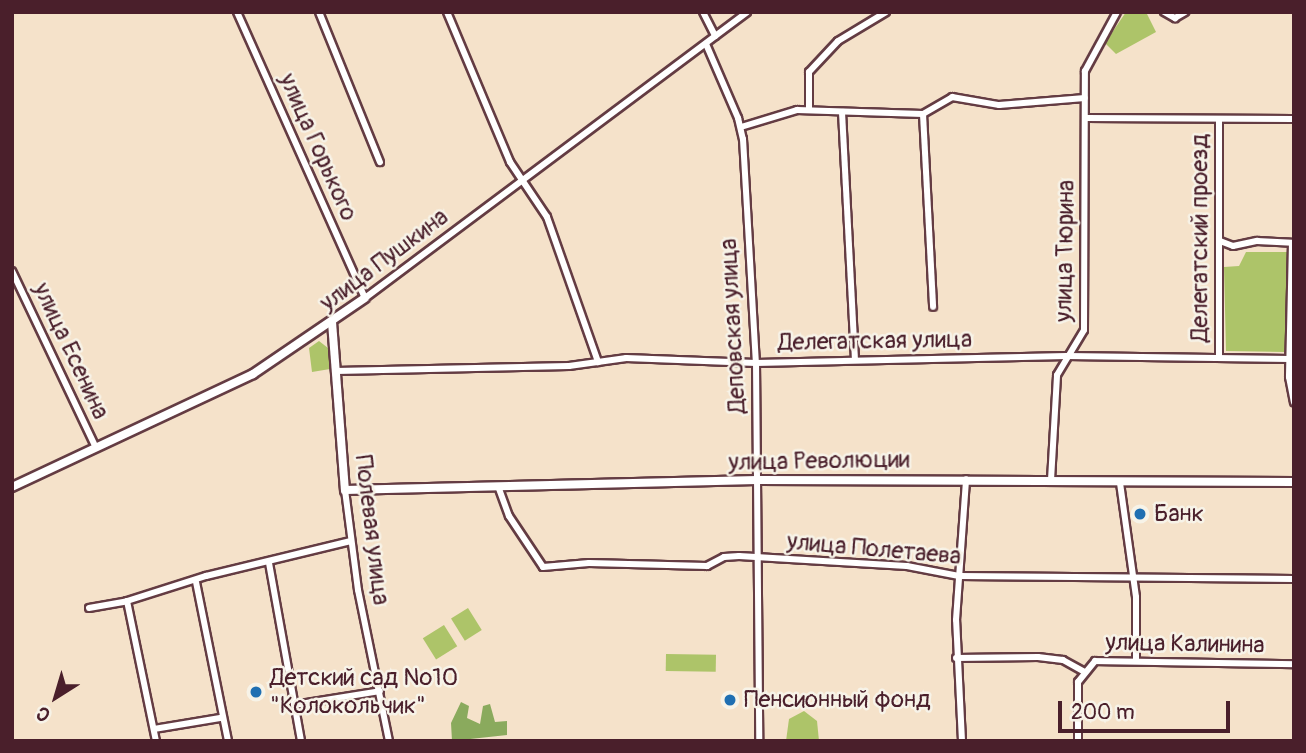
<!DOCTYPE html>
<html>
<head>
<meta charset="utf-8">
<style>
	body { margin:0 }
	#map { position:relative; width:1306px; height:753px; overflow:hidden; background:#f5e2ca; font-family:Pangolin,sans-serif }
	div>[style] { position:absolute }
	.green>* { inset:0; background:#adc469; transform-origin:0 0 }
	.forest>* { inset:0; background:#8aaa5d }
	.roads { filter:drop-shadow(2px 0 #643c43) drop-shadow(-2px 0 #643c43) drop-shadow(0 2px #643c43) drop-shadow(0 -2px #643c43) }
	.minor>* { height:6px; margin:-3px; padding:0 3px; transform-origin:3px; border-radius:3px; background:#fff }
	.major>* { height:8px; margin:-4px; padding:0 4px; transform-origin:4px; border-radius:4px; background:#fff }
	.dots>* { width:19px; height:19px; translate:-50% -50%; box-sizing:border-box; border:4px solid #f7f3e8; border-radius:50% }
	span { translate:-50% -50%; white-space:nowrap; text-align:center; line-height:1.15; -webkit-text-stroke:5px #f7f3e8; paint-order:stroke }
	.street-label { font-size:24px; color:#4a1f2b }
	.poi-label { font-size:24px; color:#4a1f2b }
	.left { translate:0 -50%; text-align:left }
	.frame { position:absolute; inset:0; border:14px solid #4a1f2b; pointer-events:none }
	.north { position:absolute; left:21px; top:662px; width:70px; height:70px; -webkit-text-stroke:5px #f7f3e8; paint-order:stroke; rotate:217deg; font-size:19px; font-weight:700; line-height:28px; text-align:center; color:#4a1f2b }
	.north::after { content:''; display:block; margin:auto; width:24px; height:32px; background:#4a1f2b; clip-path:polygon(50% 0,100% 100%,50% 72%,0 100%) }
	.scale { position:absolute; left:1058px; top:701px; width:172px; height:32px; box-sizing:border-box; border:4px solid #4a1f2b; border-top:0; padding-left:9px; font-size:21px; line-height:24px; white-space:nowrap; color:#4a1f2b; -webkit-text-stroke:5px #f7f3e8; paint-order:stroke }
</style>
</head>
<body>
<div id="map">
	<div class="green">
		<div style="clip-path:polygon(1126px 12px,1146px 12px,1156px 32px,1116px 54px,1105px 43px)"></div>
		<div style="clip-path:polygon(1246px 252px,1288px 252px,1285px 352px,1226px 351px,1224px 267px,1239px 266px)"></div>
		<div style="clip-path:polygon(319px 341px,328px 348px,330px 369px,312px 372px,309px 348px)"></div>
		<div style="left:468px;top:608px;width:26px;height:20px;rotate:58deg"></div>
		<div style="left:444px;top:625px;width:25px;height:25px;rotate:58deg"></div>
		<div style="left:666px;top:654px;width:50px;height:17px;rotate:1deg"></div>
		<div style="clip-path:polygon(804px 711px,817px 721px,819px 741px,786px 741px,789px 719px)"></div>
	</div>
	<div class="forest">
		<div style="clip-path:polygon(461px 702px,469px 706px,467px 718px,480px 724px,483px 706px,490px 704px,495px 722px,507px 721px,507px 735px,452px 741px,451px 723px)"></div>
	</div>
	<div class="roads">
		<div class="minor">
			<div style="left:237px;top:12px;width:313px;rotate:65.9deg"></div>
			<div style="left:365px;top:298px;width:477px;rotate:-36.8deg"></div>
			<div style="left:319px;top:12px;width:162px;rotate:67.9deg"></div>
			<div style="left:447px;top:12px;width:163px;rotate:67.2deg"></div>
			<div style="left:510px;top:162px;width:66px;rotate:56.1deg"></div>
			<div style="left:547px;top:217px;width:154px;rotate:70.6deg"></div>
			<div style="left:703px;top:12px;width:27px;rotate:63deg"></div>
			<div style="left:1164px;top:12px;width:13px;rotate:29deg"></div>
			<div style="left:1175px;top:18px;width:12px;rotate:-31deg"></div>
			<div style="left:706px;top:44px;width:81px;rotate:66.6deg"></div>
			<div style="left:738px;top:118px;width:22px;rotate:77deg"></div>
			<div style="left:743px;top:139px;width:224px;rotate:86.7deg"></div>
			<div style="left:756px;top:363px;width:378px;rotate:89.5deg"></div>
			<div style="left:809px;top:109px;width:37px;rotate:-90deg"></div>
			<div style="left:809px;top:72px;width:42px;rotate:-46.9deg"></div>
			<div style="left:838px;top:41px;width:56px;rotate:-31.1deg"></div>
			<div style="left:842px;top:112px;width:248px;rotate:87deg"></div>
			<div style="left:923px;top:114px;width:193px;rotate:87deg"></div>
			<div style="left:1086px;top:118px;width:208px;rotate:0.3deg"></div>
			<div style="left:741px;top:127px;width:59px;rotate:-16.9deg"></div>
			<div style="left:797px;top:110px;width:126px;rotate:1.8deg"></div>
			<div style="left:923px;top:114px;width:34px;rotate:-30deg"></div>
			<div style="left:952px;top:97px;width:48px;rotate:9.7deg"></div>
			<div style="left:999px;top:105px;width:86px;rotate:-4.7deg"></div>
			<div style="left:1220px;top:241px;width:14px;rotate:21deg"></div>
			<div style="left:1233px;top:246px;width:25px;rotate:-12deg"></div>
			<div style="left:1257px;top:241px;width:35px;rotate:3deg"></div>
			<div style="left:1292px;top:243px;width:134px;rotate:91.3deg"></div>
			<div style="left:1289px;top:377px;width:26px;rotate:79deg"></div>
			<div style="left:12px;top:271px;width:196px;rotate:64.6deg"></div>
			<div style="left:1219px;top:357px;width:238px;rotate:-90deg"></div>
			<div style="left:336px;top:371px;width:233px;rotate:-1.2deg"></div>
			<div style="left:569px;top:366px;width:58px;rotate:-8deg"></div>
			<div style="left:626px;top:358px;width:130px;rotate:2.2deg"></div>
			<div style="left:756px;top:363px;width:311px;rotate:-1.3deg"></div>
			<div style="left:1067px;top:356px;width:223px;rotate:0.8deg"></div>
			<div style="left:1051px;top:480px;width:105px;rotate:-86.7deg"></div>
			<div style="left:1057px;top:375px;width:52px;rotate:-59deg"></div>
			<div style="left:1084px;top:330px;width:259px;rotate:-89.8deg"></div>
			<div style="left:1085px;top:71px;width:67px;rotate:-61.5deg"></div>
			<div style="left:1120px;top:483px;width:115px;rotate:82deg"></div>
			<div style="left:1136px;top:597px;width:64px;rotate:90deg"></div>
			<div style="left:498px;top:486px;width:32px;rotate:70deg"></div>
			<div style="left:509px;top:516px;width:61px;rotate:56.3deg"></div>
			<div style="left:543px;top:567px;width:46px;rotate:-5deg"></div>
			<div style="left:589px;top:563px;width:118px;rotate:1.5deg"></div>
			<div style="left:707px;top:566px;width:19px;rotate:-28deg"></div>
			<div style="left:724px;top:557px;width:15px;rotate:-4deg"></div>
			<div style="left:739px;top:556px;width:168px;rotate:3.4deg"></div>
			<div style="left:907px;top:566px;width:53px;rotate:10.9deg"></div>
			<div style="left:959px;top:576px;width:335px;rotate:0.5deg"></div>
			<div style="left:345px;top:490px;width:101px;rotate:82.6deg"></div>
			<div style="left:358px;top:590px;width:154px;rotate:78.4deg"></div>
			<div style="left:269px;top:563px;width:181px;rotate:79.8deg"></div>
			<div style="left:196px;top:582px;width:162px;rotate:78.6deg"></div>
			<div style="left:127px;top:601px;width:83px;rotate:-17.6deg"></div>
			<div style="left:206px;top:576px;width:149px;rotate:-13.6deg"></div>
			<div style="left:89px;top:608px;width:39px;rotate:-10deg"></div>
			<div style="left:127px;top:601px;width:143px;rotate:78.3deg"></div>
			<div style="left:956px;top:658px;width:82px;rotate:-0.7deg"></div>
			<div style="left:1038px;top:657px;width:25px;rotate:7deg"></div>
			<div style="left:1063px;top:660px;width:23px;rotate:29deg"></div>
			<div style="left:294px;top:705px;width:87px;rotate:-9.2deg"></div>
			<div style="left:154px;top:729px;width:67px;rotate:-9.5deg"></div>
			<div style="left:962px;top:741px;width:121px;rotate:-92.8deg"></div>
			<div style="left:956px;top:620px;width:141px;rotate:-85.9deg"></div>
			<div style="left:1078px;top:741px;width:59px;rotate:-90deg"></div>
			<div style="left:1078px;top:682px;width:27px;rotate:-51deg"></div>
			<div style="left:1095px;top:661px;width:199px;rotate:0.9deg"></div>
		</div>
		<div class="major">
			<div style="left:332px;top:322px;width:169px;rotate:85.6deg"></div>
			<div style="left:345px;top:490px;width:412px;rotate:-1.4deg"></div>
			<div style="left:757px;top:480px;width:537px;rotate:0.21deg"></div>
			<div style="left:12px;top:487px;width:266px;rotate:-25.1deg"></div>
			<div style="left:253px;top:374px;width:135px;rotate:-34.2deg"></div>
		</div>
	</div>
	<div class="dots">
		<div style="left:1140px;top:514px;background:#1f6fb2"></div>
		<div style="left:256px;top:692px;background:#1f6fb2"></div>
		<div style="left:730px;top:700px;background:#1f6fb2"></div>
	</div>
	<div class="street-label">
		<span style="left:318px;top:147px;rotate:66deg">улица Горького</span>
		<span style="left:1200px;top:238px;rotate:-90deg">Делегатский проезд</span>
		<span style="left:1065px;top:251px;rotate:-89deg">улица Тюрина</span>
		<span style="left:384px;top:260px;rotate:-37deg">улица Пушкина</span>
		<span style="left:733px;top:326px;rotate:-93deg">Деповская улица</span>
		<span style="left:875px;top:341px;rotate:-1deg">Делегатская улица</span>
		<span style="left:71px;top:351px;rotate:65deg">улица Есенина</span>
		<span style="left:819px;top:461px;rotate:-1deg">улица Революции</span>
		<span style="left:372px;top:530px;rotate:83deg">Полевая улица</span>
		<span style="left:874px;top:549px;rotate:5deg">улица Полетаева</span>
		<span style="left:1185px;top:644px;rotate:1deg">улица Калинина</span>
	</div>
	<div class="poi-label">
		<span class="left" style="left:1154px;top:514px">Банк</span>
		<span class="left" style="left:270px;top:692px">Детский сад №10<br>"Колокольчик"</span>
		<span class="left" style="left:744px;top:700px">Пенсионный фонд</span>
	</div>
	<div class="frame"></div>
	<div class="north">С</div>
	<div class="scale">200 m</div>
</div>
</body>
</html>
